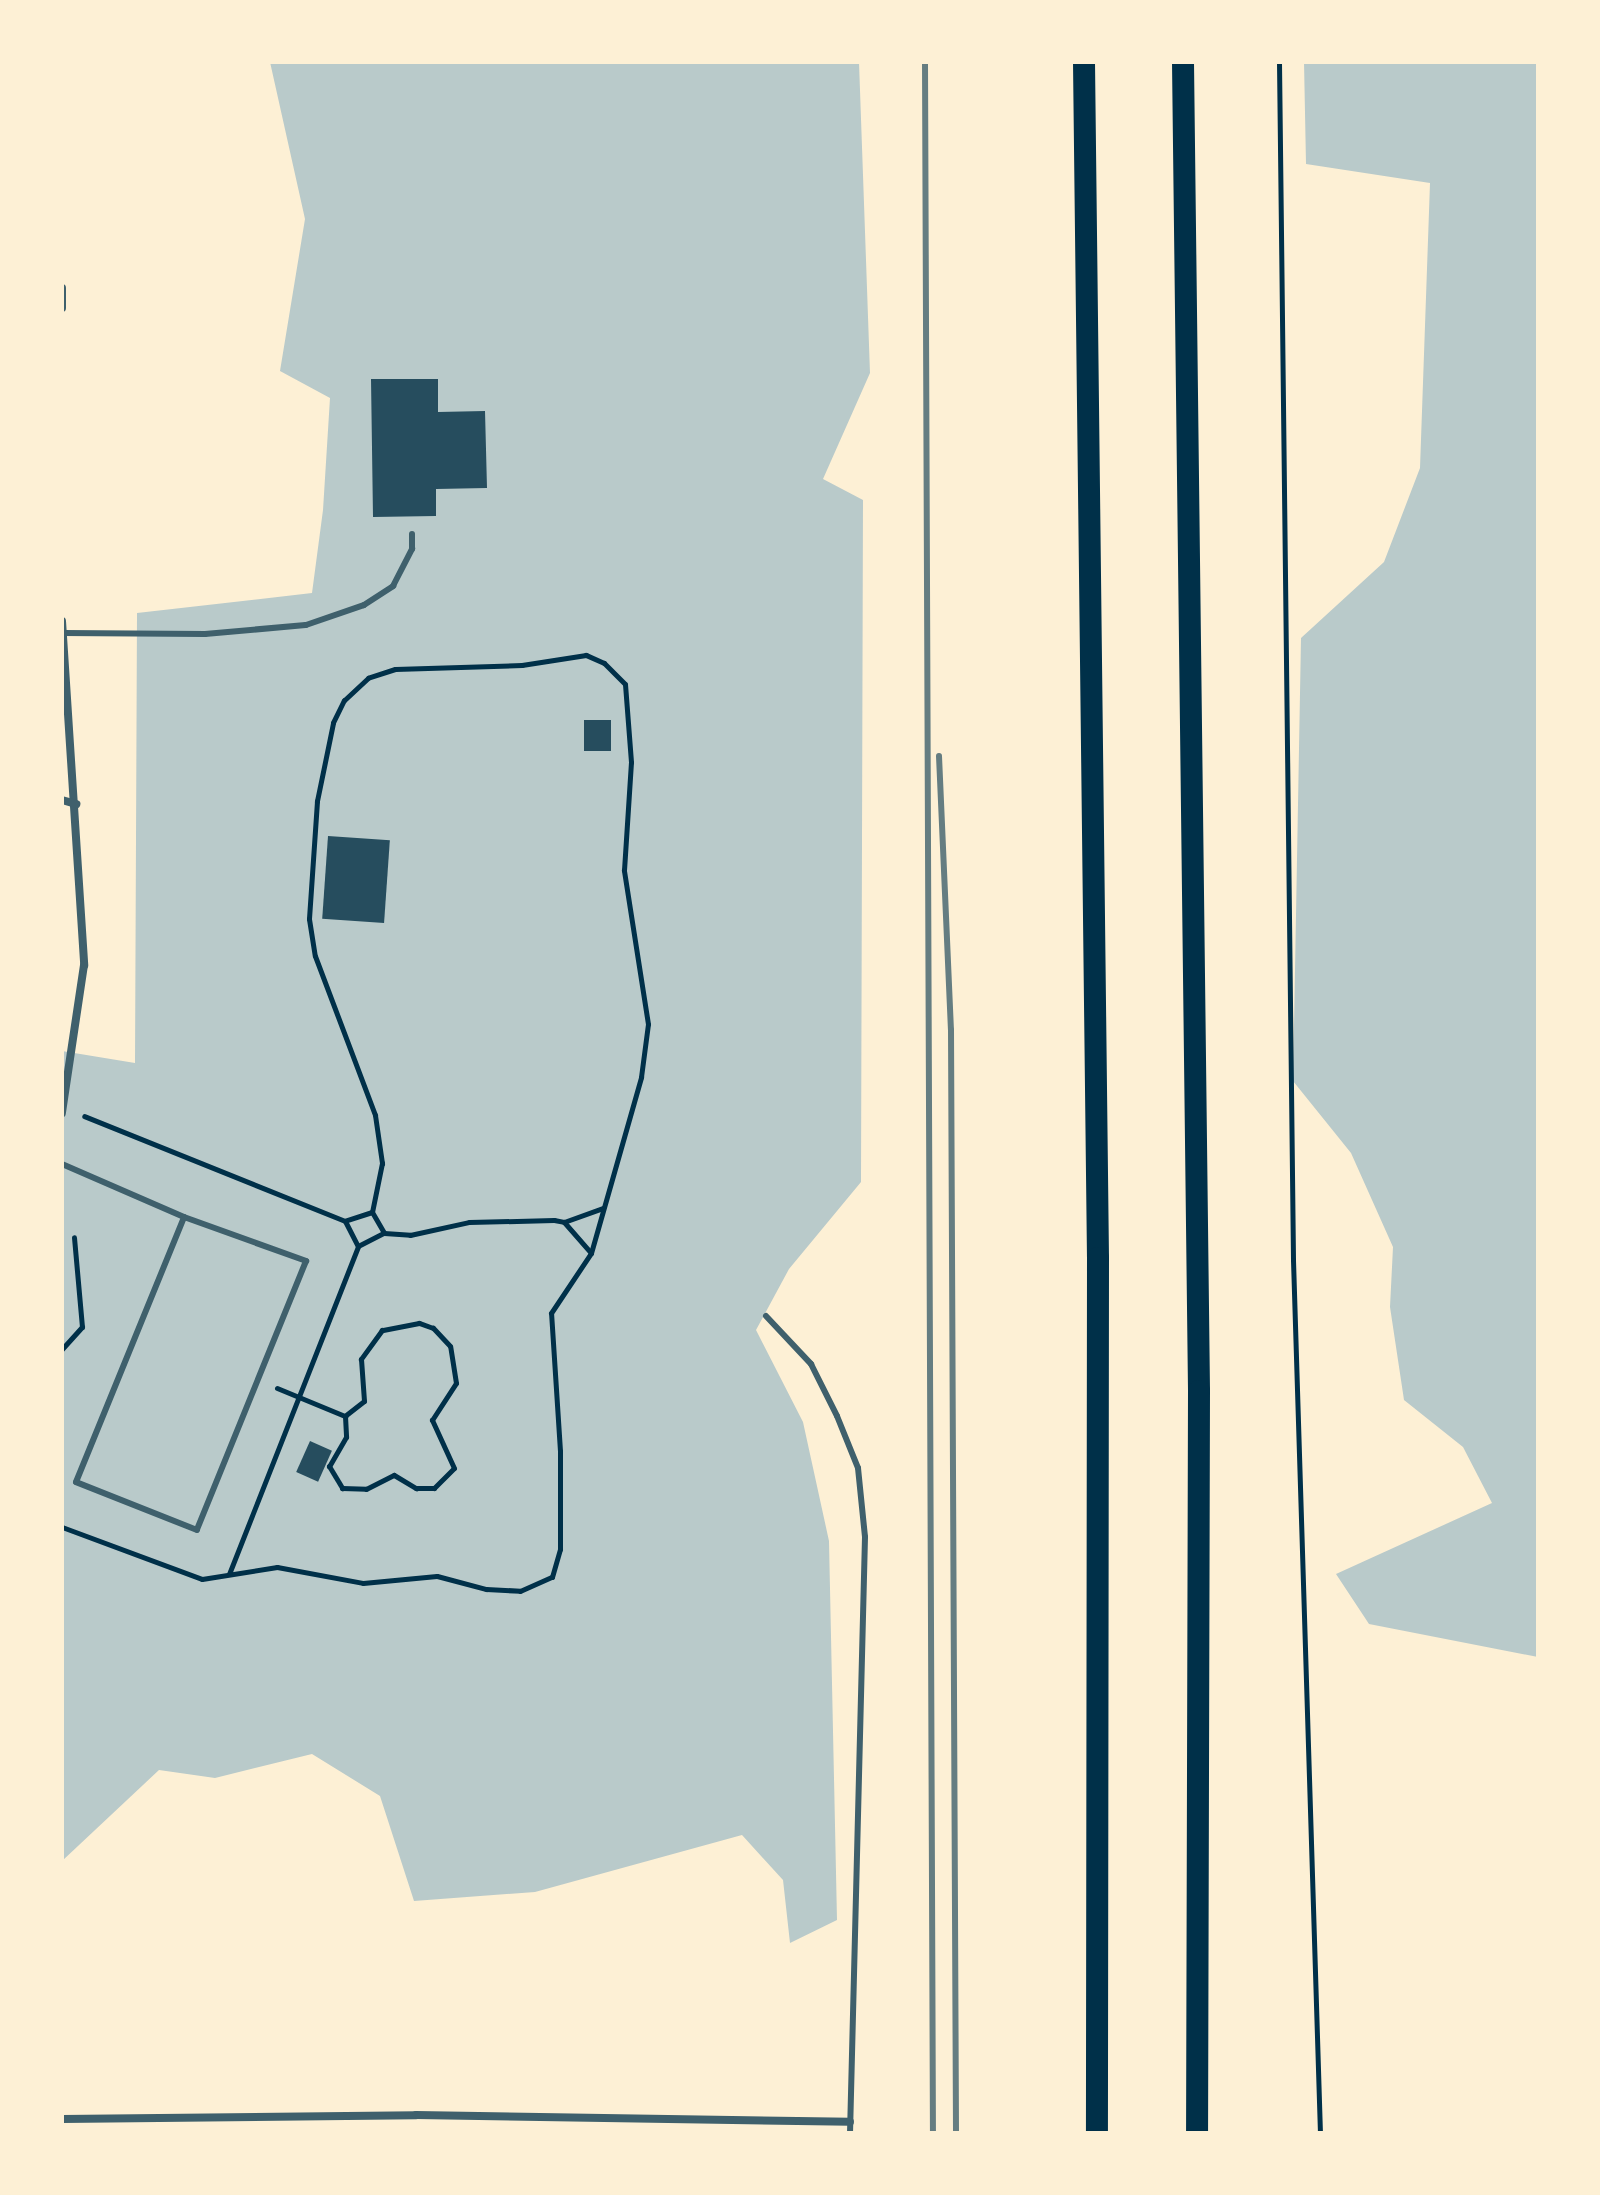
<!DOCTYPE html>
<html>
<head>
<meta charset="utf-8">
<style>
	body { margin:0 }
	#map { position:relative; width:1600px; height:2195px; overflow:hidden; background:#fdf0d5; font-family:"DM Sans",sans-serif }
	div>[style] { position:absolute }
	.green>* { inset:0; background:#b9caca }
	.building>* { inset:0; background:#264d5e; transform-origin:0 0 }
	.path>* { height:5px; margin:-2.5px; padding:0 2.5px; transform-origin:2.5px; border-radius:2.5px; background:#003049 }
	.service>* { height:6px; margin:-3px; padding:0 3px; transform-origin:3px; border-radius:3px; background:#3f606c }
	.minor>* { height:8px; margin:-4px; padding:0 4px; transform-origin:4px; border-radius:4px; background:#3f606c }
	.trunk>* { height:22px; margin:-11px; padding:0 11px; transform-origin:11px; border-radius:11px; background:#003049 }
	.rail>* { height:6px; margin:-3px; padding:0 3px; transform-origin:3px; border-radius:3px; background:#657d81 }
	span { translate:-50% -50%; white-space:nowrap; text-align:center; line-height:1.15; -webkit-text-stroke:8px #fdf0d5; paint-order:stroke }
	.frame { position:absolute; inset:0; border:64px solid #fdf0d5; pointer-events:none }
</style>
</head>
<body>
<div id="map">
	<div class="green">
		<div style="clip-path:polygon(270px 62px,859px 62px,870px 373px,823px 479px,863px 500px,861px 1182px,789px 1269px,756px 1330px,803px 1422px,829px 1541px,837px 1920px,790px 1943px,783px 1880px,742px 1835px,535px 1892px,414px 1901px,380px 1796px,312px 1754px,215px 1778px,159px 1770px,62px 1861px,62px 1051px,135px 1063px,137px 613px,312px 593px,323px 510px,330px 398px,280px 371px,305px 219px)"></div>
		<div style="clip-path:polygon(1304px 62px,1538px 62px,1538px 1657px,1369px 1624px,1336px 1574px,1492px 1503px,1463px 1447px,1404px 1400px,1390px 1307px,1393px 1247px,1351px 1153px,1293px 1081px,1301px 638px,1384px 562px,1420px 468px,1430px 183px,1306px 164px)"></div>
	</div>
	<div class="building">
		<div style="clip-path:polygon(371px 379px,438px 379px,438px 412px,485px 411px,487px 488px,436px 489px,436px 516px,373px 517px)"></div>
		<div style="left:611px;top:720px;width:31px;height:27px;rotate:90deg"></div>
		<div style="left:328px;top:836px;width:62px;height:83px;rotate:4deg"></div>
		<div style="left:310px;top:1441px;width:24px;height:34px;rotate:24deg"></div>
	</div>
	<div class="path">
		<div style="left:1279px;top:62px;width:1198px;rotate:89.33deg"></div>
		<div style="left:1293px;top:1260px;width:873px;rotate:88.23deg"></div>
		<div style="left:372px;top:1212px;width:24px;rotate:60deg"></div>
		<div style="left:345px;top:1221px;width:28px;rotate:63deg"></div>
		<div style="left:564px;top:1222px;width:41px;rotate:-19.7deg"></div>
		<div style="left:62px;top:1349px;width:30px;rotate:-48deg"></div>
		<div style="left:82px;top:1327px;width:90px;rotate:-95.1deg"></div>
		<div style="left:277px;top:1388px;width:74px;rotate:22.4deg"></div>
		<div style="left:345px;top:1416px;width:21px;rotate:87deg"></div>
		<div style="left:346px;top:1437px;width:34px;rotate:120deg"></div>
		<div style="left:329px;top:1466px;width:26px;rotate:59deg"></div>
		<div style="left:342px;top:1488px;width:24px;rotate:2deg"></div>
		<div style="left:366px;top:1489px;width:31px;rotate:-27deg"></div>
		<div style="left:394px;top:1475px;width:26px;rotate:31deg"></div>
		<div style="left:416px;top:1488px;width:18px"></div>
		<div style="left:434px;top:1488px;width:28px;rotate:-45deg"></div>
		<div style="left:454px;top:1468px;width:53px;rotate:-114.6deg"></div>
		<div style="left:432px;top:1420px;width:44px;rotate:-57deg"></div>
		<div style="left:456px;top:1383px;width:37px;rotate:-99deg"></div>
		<div style="left:450px;top:1346px;width:25px;rotate:-133deg"></div>
		<div style="left:433px;top:1328px;width:15px;rotate:-160deg"></div>
		<div style="left:419px;top:1323px;width:38px;rotate:169deg"></div>
		<div style="left:382px;top:1330px;width:36px;rotate:126deg"></div>
		<div style="left:361px;top:1359px;width:42px;rotate:85.9deg"></div>
		<div style="left:364px;top:1401px;width:24px;rotate:142deg"></div>
		<div style="left:62px;top:1527px;width:149px;rotate:20.4deg"></div>
		<div style="left:202px;top:1579px;width:76px;rotate:-9.1deg"></div>
		<div style="left:277px;top:1567px;width:87px;rotate:10.5deg"></div>
		<div style="left:363px;top:1583px;width:74px;rotate:-5.4deg"></div>
		<div style="left:437px;top:1576px;width:51px;rotate:14.9deg"></div>
		<div style="left:486px;top:1589px;width:34px;rotate:3deg"></div>
		<div style="left:520px;top:1591px;width:35px;rotate:-24deg"></div>
		<div style="left:552px;top:1577px;width:29px;rotate:-74deg"></div>
		<div style="left:560px;top:1549px;width:98px;rotate:-90deg"></div>
		<div style="left:560px;top:1451px;width:138px;rotate:-93.7deg"></div>
		<div style="left:551px;top:1313px;width:72px;rotate:-56.3deg"></div>
		<div style="left:591px;top:1253px;width:183px;rotate:-74.1deg"></div>
		<div style="left:641px;top:1077px;width:53px;rotate:-82.5deg"></div>
		<div style="left:648px;top:1024px;width:156px;rotate:-98.9deg"></div>
		<div style="left:624px;top:870px;width:108px;rotate:-86.3deg"></div>
		<div style="left:631px;top:762px;width:78px;rotate:-94.4deg"></div>
		<div style="left:625px;top:684px;width:30px;rotate:-135deg"></div>
		<div style="left:604px;top:663px;width:20px;rotate:-156deg"></div>
		<div style="left:586px;top:655px;width:65px;rotate:171.1deg"></div>
		<div style="left:522px;top:665px;width:127px;rotate:178.2deg"></div>
		<div style="left:395px;top:669px;width:28px;rotate:162deg"></div>
		<div style="left:368px;top:678px;width:33px;rotate:137deg"></div>
		<div style="left:344px;top:700px;width:25px;rotate:116deg"></div>
		<div style="left:333px;top:723px;width:80px;rotate:101.6deg"></div>
		<div style="left:317px;top:801px;width:118px;rotate:93.9deg"></div>
		<div style="left:309px;top:919px;width:37px;rotate:81deg"></div>
		<div style="left:315px;top:956px;width:170px;rotate:69.3deg"></div>
		<div style="left:375px;top:1115px;width:49px;rotate:81.7deg"></div>
		<div style="left:382px;top:1163px;width:50px;rotate:101.5deg"></div>
		<div style="left:372px;top:1212px;width:28px;rotate:162deg"></div>
		<div style="left:345px;top:1221px;width:281px;rotate:-158.1deg"></div>
		<div style="left:229px;top:1574px;width:352px;rotate:-68.5deg"></div>
		<div style="left:358px;top:1246px;width:29px;rotate:-27deg"></div>
		<div style="left:384px;top:1233px;width:26px;rotate:4deg"></div>
		<div style="left:410px;top:1235px;width:60px;rotate:-12.4deg"></div>
		<div style="left:469px;top:1222px;width:85px;rotate:-1.3deg"></div>
		<div style="left:554px;top:1220px;width:10px;rotate:11deg"></div>
		<div style="left:564px;top:1222px;width:41px;rotate:48.9deg"></div>
	</div>
	<div class="service">
		<div style="left:63px;top:633px;width:142px;rotate:0.4deg"></div>
		<div style="left:205px;top:634px;width:101px;rotate:-5.1deg"></div>
		<div style="left:306px;top:625px;width:61px;rotate:-19deg"></div>
		<div style="left:364px;top:605px;width:35px;rotate:-33deg"></div>
		<div style="left:393px;top:586px;width:42px;rotate:-62.8deg"></div>
		<div style="left:412px;top:549px;width:15px;rotate:-90deg"></div>
		<div style="left:62px;top:1164px;width:133px;rotate:23.5deg"></div>
		<div style="left:184px;top:1217px;width:130px;rotate:19.8deg"></div>
		<div style="left:306px;top:1261px;width:290px;rotate:112.1deg"></div>
		<div style="left:197px;top:1530px;width:130px;rotate:-158.4deg"></div>
		<div style="left:76px;top:1482px;width:286px;rotate:-67.8deg"></div>
		<div style="left:766px;top:1316px;width:66px;rotate:46.8deg"></div>
		<div style="left:811px;top:1364px;width:58px;rotate:63.4deg"></div>
		<div style="left:837px;top:1416px;width:56px;rotate:68deg"></div>
		<div style="left:858px;top:1468px;width:69px;rotate:84.2deg"></div>
		<div style="left:865px;top:1537px;width:596px;rotate:91.44deg"></div>
	</div>
	<div class="minor">
		<div style="left:62px;top:288px;width:20px;rotate:90deg"></div>
		<div style="left:62px;top:621px;width:345px;rotate:86.3deg"></div>
		<div style="left:84px;top:965px;width:150px;rotate:98.5deg"></div>
		<div style="left:62px;top:800px;width:15px;rotate:16deg"></div>
		<div style="left:62px;top:2119px;width:354px;rotate:-0.6deg"></div>
		<div style="left:416px;top:2115px;width:434px;rotate:0.9deg"></div>
	</div>
	<div class="trunk">
		<div style="left:1084px;top:62px;width:1196px;rotate:89.33deg"></div>
		<div style="left:1098px;top:1258px;width:875px;rotate:90.07deg"></div>
		<div style="left:1183px;top:62px;width:1329px;rotate:89.31deg"></div>
		<div style="left:1199px;top:1391px;width:742px;rotate:90.15deg"></div>
	</div>
	<div class="rail">
		<div style="left:925px;top:62px;width:2071px;rotate:89.78deg"></div>
		<div style="left:939px;top:756px;width:274px;rotate:87.5deg"></div>
		<div style="left:951px;top:1030px;width:1103px;rotate:89.74deg"></div>
	</div>
	<div class="frame"></div>
</div>
</body>
</html>
